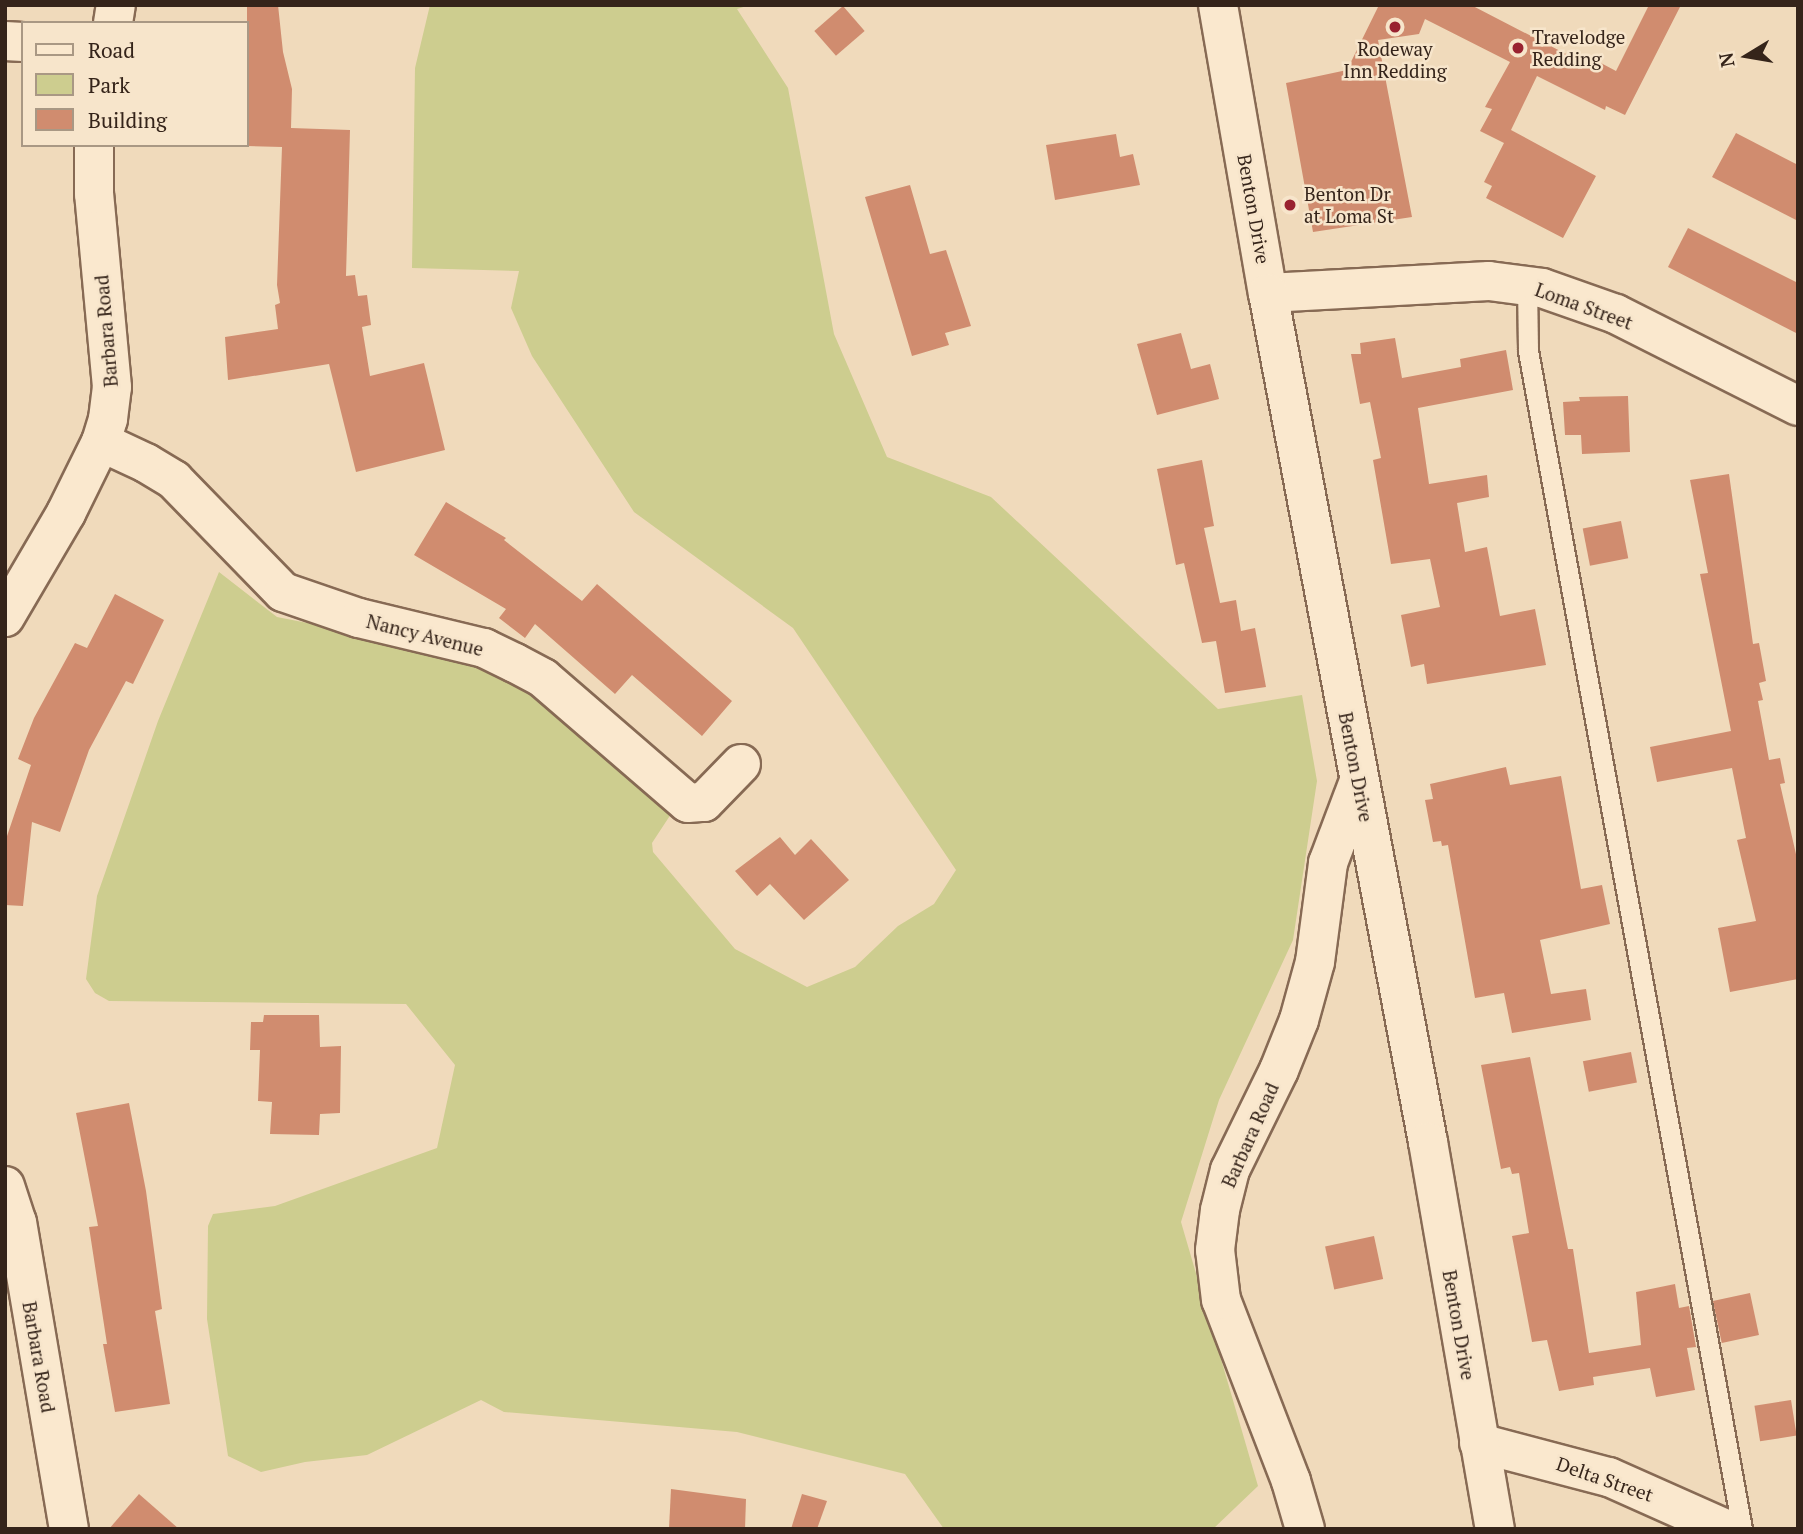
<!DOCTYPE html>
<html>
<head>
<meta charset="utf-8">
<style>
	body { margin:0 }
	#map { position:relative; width:1803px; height:1534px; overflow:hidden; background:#f0dabb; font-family:"PT Serif",serif }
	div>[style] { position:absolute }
	.green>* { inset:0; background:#cdcd8f }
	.building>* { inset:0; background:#d08c6f; transform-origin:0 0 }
	.roads { filter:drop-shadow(2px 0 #876a54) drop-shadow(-2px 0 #876a54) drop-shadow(0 2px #876a54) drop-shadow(0 -2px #876a54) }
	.lane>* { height:19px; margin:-9.5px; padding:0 9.5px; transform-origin:9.5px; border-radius:9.5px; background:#fae8ce }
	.street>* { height:38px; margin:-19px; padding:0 19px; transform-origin:19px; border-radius:19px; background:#fae8ce }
	.secondary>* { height:38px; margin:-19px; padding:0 19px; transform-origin:19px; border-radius:19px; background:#fae8ce }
	.dots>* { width:19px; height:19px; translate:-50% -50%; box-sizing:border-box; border:4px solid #f7e5cb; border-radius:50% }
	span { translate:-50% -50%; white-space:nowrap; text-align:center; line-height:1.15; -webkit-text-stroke:5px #f7e5cb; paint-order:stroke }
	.poi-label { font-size:19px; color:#35241a }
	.left { translate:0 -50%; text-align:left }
	.street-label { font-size:19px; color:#35241a }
	.frame { position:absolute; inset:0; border:7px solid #35241a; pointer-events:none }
	.legend { position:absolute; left:21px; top:21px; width:228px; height:126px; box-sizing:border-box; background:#f7e5cb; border:2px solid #a99884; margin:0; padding:9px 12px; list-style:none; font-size:21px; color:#35241a }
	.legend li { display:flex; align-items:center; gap:14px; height:35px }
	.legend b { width:35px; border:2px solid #a99884 }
	.north { position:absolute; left:1712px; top:21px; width:70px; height:70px; -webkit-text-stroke:5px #f7e5cb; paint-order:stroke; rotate:259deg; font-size:19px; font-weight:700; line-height:28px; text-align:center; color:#35241a }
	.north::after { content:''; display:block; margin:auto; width:24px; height:32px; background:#35241a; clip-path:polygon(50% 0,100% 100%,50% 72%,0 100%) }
</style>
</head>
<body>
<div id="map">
	<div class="green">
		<div style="clip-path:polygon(430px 5px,750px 5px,737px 9px,788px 88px,834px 334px,887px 457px,991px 497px,1218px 709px,1302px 695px,1317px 781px,1293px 940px,1219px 1100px,1181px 1222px,1258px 1486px,1213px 1529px,944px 1529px,905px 1474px,737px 1432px,504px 1412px,481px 1400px,367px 1455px,305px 1462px,261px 1472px,228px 1456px,207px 1319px,208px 1226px,213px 1214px,275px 1206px,437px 1148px,455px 1065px,406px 1004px,109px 1001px,95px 993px,86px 979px,97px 896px,158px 721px,219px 572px,277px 617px,409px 643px,479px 662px,532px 693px,671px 814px,652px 843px,653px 852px,735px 949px,807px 987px,855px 967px,898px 926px,934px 904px,956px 870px,793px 628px,634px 512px,532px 356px,511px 308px,519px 271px,412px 268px,415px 68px)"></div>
	</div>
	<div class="building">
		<div style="clip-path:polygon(247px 5px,278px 5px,283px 52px,292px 89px,291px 128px,350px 130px,346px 276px,355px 275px,358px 296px,367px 295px,371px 325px,362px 327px,370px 376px,424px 363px,445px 450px,356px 472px,329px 364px,228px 380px,225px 337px,278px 329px,275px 305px,280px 303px,277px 285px,282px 147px,247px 146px)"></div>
		<div style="clip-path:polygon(1379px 5px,1471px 5px,1595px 69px,1599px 62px,1616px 71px,1649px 5px,1681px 5px,1625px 115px,1606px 106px,1605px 110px,1537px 76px,1511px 130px,1596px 176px,1563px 238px,1486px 198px,1492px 186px,1484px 182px,1504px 143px,1480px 131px,1492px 109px,1485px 107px,1510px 62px,1425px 19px,1419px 34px,1378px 40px,1412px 217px,1313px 232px,1286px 83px,1347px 70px)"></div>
		<div style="left:843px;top:6px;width:33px;height:38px;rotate:49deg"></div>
		<div style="clip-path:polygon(1736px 133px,1798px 165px,1798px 221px,1712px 177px)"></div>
		<div style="clip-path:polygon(1116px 134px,1120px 157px,1133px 154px,1140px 185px,1055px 200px,1046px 145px)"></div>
		<div style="clip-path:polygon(910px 185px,930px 254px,946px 250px,971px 326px,945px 333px,949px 345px,912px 356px,865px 197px)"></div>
		<div style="clip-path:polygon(1688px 228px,1798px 283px,1798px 334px,1668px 267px)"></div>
		<div style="clip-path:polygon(1181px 333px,1191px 369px,1210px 364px,1219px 399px,1157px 415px,1137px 344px)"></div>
		<div style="clip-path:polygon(1395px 338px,1402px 378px,1461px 367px,1460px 359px,1506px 350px,1513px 390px,1418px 408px,1429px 484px,1487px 475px,1489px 497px,1457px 503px,1465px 552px,1487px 547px,1500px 616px,1535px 609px,1546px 665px,1427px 684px,1424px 664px,1411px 667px,1401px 615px,1440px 607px,1430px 559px,1391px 564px,1373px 460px,1381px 458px,1370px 402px,1360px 404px,1351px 354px,1361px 354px,1360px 343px)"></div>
		<div style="clip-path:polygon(1628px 396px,1630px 452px,1582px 454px,1581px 435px,1565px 435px,1563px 402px,1580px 401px,1579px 397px)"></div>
		<div style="clip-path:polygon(1202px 460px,1214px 526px,1204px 528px,1220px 603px,1236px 600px,1241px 631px,1255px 628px,1266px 687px,1225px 693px,1216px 641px,1202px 643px,1184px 563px,1176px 565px,1157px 469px)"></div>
		<div style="clip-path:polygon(1729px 474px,1753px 644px,1759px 643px,1766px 681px,1759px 683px,1763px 700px,1758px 701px,1769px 760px,1780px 758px,1785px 783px,1780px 784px,1798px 863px,1798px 979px,1730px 992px,1718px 928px,1756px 921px,1737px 840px,1746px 838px,1732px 768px,1657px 782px,1650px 747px,1731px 731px,1700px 574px,1708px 573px,1690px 480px)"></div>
		<div style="clip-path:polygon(446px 502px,506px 538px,504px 540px,582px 601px,597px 584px,732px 701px,702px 736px,632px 675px,615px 694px,535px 624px,525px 638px,499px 618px,506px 609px,414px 555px)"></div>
		<div style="left:1621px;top:521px;width:38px;height:39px;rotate:79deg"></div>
		<div style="clip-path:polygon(115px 594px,164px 620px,133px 684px,126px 681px,89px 750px,60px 832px,32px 822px,23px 906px,5px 905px,5px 842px,31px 765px,18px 759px,34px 718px,75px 643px,87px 648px)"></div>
		<div style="clip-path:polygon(1506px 767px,1510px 785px,1561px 776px,1581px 889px,1602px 885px,1610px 924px,1540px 940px,1551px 994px,1586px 989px,1591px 1020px,1512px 1033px,1504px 993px,1475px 998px,1448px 845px,1442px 846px,1441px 841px,1433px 842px,1425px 800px,1433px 799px,1430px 784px)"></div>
		<div style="clip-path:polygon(780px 837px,795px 855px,811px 839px,849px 880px,804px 920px,770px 884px,757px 896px,735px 871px)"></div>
		<div style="clip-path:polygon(264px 1015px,319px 1015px,320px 1047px,341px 1046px,340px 1113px,320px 1114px,319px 1135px,270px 1134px,272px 1102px,258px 1101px,260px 1050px,250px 1050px,251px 1022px,263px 1022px)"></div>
		<div style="left:1631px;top:1052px;width:31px;height:49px;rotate:79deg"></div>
		<div style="clip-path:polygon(1530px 1057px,1568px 1249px,1573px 1249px,1589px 1353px,1641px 1345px,1636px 1292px,1675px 1284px,1679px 1308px,1689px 1306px,1696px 1347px,1687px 1348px,1695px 1390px,1656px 1397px,1650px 1368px,1593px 1377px,1594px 1385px,1559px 1391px,1547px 1340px,1532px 1342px,1512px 1236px,1529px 1233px,1519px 1173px,1512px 1174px,1510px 1167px,1501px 1169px,1481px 1065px)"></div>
		<div style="clip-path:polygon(129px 1103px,146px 1191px,162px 1309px,155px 1311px,170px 1404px,115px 1412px,103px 1344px,107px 1344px,89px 1227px,98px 1226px,76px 1113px)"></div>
		<div style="left:1374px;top:1236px;width:44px;height:50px;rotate:78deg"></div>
		<div style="left:1750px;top:1293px;width:43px;height:38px;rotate:78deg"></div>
		<div style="left:1791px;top:1400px;width:36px;height:37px;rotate:81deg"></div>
		<div style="clip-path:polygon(671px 1489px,746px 1499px,745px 1529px,669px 1529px)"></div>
		<div style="clip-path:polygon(139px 1494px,179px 1529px,109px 1529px)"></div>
		<div style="clip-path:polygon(802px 1494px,827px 1501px,817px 1529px,791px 1529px)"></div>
	</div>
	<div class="roads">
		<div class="lane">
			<div style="left:1527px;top:285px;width:66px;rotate:89.1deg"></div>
			<div style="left:1528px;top:351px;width:1197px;rotate:79.7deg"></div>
		</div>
		<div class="street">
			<div style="left:113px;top:23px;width:18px;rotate:-81deg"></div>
			<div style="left:5px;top:41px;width:18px;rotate:3deg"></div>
			<div style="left:1268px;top:293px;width:221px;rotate:-3.1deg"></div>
			<div style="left:1489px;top:281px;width:53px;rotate:7.5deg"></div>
			<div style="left:1542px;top:288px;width:78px;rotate:19.4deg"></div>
			<div style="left:1616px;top:314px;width:204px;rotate:26.8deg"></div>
			<div style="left:101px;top:442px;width:50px;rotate:25deg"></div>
			<div style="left:146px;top:463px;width:33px;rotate:31deg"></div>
			<div style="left:174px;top:480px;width:156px;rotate:45.8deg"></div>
			<div style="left:283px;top:592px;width:80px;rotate:18.9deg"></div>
			<div style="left:359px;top:618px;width:129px;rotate:13.5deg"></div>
			<div style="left:484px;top:648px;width:34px;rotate:26deg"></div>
			<div style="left:515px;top:663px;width:32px;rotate:28deg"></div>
			<div style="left:543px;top:678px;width:191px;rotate:40.8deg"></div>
			<div style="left:688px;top:803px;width:16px;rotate:-4deg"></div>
			<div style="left:704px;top:802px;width:53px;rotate:-45.8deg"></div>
			<div style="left:5px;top:617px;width:121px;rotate:-59.6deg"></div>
			<div style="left:66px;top:513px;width:79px;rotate:-63.8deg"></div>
			<div style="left:101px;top:442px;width:24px;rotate:-73deg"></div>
			<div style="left:108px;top:419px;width:32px;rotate:-83deg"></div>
			<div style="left:112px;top:387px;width:194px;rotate:-95.3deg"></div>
			<div style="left:94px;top:194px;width:49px;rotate:-90deg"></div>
			<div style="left:5px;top:1186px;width:38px;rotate:72deg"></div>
			<div style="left:17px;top:1222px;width:311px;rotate:80.4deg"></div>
			<div style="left:1479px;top:1443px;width:134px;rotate:14.7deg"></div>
			<div style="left:1609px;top:1477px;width:128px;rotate:24deg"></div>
			<div style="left:1305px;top:1529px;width:50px;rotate:-106.3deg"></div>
			<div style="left:1291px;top:1481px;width:194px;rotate:-111.1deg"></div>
			<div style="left:1221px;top:1300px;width:50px;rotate:-96.8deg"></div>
			<div style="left:1215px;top:1250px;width:40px;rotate:-82.9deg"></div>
			<div style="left:1220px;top:1210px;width:41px;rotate:-76deg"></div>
			<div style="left:1230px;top:1170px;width:111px;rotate:-63.9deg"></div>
			<div style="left:1279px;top:1070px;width:54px;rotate:-68.2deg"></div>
			<div style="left:1299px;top:1020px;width:60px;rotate:-74.6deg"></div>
			<div style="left:1315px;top:962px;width:100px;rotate:-82.5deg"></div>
			<div style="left:1328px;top:863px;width:88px;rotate:-69.3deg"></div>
		</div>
		<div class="secondary">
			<div style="left:1218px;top:5px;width:292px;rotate:80.2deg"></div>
			<div style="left:1268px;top:293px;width:864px;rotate:79.33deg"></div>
			<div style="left:1428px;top:1142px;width:393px;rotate:80.2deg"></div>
		</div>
	</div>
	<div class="dots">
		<div style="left:1395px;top:27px;background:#992230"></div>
		<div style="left:1518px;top:48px;background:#992230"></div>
		<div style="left:1290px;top:205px;background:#992230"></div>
	</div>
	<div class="poi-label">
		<span class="left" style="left:1532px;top:48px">Travelodge<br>Redding</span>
		<span style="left:1395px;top:60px">Rodeway<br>Inn Redding</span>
		<span class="left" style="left:1304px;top:205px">Benton Dr<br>at Loma St</span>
	</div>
	<div class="street-label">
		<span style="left:1254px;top:209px;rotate:80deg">Benton Drive</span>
		<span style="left:1584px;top:306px;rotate:20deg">Loma Street</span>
		<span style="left:106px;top:331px;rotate:-95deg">Barbara Road</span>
		<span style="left:425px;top:635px;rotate:14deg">Nancy Avenue</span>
		<span style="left:1356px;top:767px;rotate:79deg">Benton Drive</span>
		<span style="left:1250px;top:1135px;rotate:-66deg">Barbara Road</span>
		<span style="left:1459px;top:1325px;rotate:80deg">Benton Drive</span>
		<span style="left:39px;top:1357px;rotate:80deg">Barbara Road</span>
		<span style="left:1605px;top:1479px;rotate:19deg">Delta Street</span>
	</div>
	<div class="frame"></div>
	<ul class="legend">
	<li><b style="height:9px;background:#fae8ce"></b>Road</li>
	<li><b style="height:19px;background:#cdcd8f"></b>Park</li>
	<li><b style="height:19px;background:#d08c6f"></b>Building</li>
	</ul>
	<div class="north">N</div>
</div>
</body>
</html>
